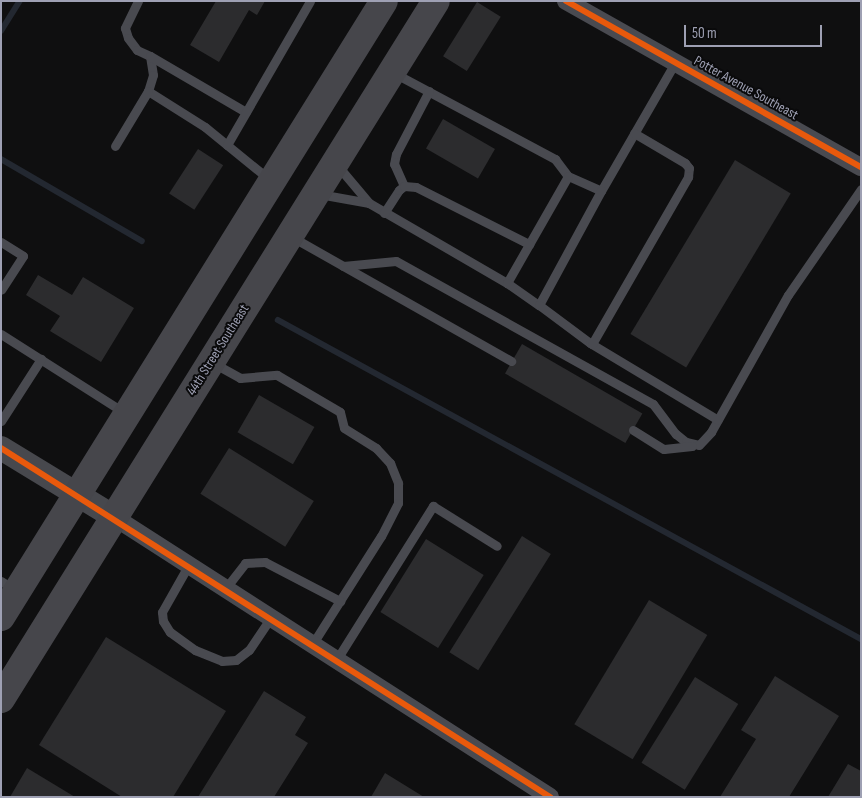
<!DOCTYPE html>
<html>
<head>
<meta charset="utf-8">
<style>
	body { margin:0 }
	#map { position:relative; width:862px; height:798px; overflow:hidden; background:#0f0f10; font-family:"Sofia Sans Condensed",sans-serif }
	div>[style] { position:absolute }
	.stream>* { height:5.5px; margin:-2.75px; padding:0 2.75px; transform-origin:2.75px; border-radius:2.75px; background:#232831 }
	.building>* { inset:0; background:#2c2c2e; transform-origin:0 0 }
	.lane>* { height:9px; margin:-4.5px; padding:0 4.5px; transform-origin:4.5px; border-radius:4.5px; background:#494a50 }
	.street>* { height:18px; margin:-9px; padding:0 9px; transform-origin:9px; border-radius:9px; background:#494a50 }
	.secondary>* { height:24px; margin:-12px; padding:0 12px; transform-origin:12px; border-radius:12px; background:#47484d }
	.primary>* { height:28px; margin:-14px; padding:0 14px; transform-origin:14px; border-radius:14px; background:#46464b }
	.cycleway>* { height:6px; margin:-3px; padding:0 3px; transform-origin:3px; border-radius:3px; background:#e8590c }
	span { translate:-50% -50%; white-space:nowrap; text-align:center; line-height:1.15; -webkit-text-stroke:4px #0a0a0b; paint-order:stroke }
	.street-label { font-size:14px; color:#9ea0b3 }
	.frame { position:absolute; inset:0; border:2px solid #9ea0b3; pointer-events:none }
	.scale { position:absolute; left:684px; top:25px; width:138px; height:22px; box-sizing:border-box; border:2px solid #9ea0b3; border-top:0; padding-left:6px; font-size:15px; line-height:18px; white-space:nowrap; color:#9ea0b3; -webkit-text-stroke:4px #0a0a0b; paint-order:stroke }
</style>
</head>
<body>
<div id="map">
	<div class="stream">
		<div style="left:1px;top:31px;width:36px;rotate:-58deg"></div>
		<div style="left:1px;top:159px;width:163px;rotate:30.2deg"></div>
		<div style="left:278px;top:320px;width:665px;rotate:28.69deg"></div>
	</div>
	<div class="building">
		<div style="clip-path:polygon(216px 1px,265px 1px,257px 15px,249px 10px,219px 62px,190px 45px)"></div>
		<div style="left:477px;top:2px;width:28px;height:64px;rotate:32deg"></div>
		<div style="left:443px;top:119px;width:60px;height:34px;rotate:30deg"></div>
		<div style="left:198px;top:149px;width:30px;height:53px;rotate:33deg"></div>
		<div style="left:735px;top:160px;width:65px;height:203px;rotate:31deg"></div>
		<div style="clip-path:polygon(38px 275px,72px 295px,83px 277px,134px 308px,101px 362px,50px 331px,60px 316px,26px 295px)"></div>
		<div style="left:522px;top:344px;width:139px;height:34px;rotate:30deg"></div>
		<div style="left:259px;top:395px;width:64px;height:43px;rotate:30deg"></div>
		<div style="left:229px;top:448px;width:100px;height:54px;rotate:32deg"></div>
		<div style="left:522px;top:536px;width:34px;height:137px;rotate:32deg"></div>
		<div style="left:426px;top:539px;width:68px;height:86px;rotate:32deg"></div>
		<div style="left:649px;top:600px;width:68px;height:145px;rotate:31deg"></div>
		<div style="clip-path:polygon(106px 637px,226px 711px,173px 797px,122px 797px,39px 745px)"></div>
		<div style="clip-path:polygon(775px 676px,839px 716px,789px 797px,720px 797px,756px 739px,741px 730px)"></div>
		<div style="left:695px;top:677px;width:51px;height:101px;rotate:32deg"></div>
		<div style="clip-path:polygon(264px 691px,306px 717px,295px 735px,308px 743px,274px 797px,198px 797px)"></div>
		<div style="clip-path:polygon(848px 764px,861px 771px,861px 797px,828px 797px)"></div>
		<div style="clip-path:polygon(27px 768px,75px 797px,10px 797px)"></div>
		<div style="clip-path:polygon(385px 773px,424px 797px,371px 797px)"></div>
	</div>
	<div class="lane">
		<div style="left:138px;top:1px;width:30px;rotate:116deg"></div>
		<div style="left:125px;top:28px;width:10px;rotate:73deg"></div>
		<div style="left:128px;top:38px;width:15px;rotate:53deg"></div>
		<div style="left:137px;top:50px;width:14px;rotate:25deg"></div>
		<div style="left:150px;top:56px;width:19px;rotate:81deg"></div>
		<div style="left:153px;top:75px;width:17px;rotate:107deg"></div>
		<div style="left:148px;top:91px;width:67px;rotate:32.3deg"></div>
		<div style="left:205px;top:127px;width:84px;rotate:39.2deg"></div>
		<div style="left:150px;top:56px;width:111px;rotate:30.3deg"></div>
		<div style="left:394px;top:73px;width:183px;rotate:28.1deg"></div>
		<div style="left:555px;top:159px;width:21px;rotate:53deg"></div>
		<div style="left:568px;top:176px;width:36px;rotate:24deg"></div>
		<div style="left:601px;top:191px;width:148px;rotate:-60deg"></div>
		<div style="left:227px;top:145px;width:166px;rotate:-60deg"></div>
		<div style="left:115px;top:146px;width:64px;rotate:-59deg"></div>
		<div style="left:337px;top:165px;width:50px;rotate:49.9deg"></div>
		<div style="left:369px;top:203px;width:160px;rotate:30.1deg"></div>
		<div style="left:507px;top:283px;width:123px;rotate:-60.3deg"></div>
		<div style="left:404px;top:186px;width:24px;rotate:-114deg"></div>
		<div style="left:394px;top:164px;width:10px;rotate:-79deg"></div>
		<div style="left:396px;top:154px;width:71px;rotate:-62.4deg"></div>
		<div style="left:319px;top:194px;width:51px;rotate:10.2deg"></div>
		<div style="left:384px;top:213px;width:27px;rotate:-57deg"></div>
		<div style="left:399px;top:190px;width:6px;rotate:-39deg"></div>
		<div style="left:404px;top:186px;width:12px;rotate:5deg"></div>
		<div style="left:416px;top:187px;width:127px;rotate:26.8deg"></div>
		<div style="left:292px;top:237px;width:252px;rotate:29.5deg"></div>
		<div style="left:1px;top:242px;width:26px;rotate:32deg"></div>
		<div style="left:23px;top:256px;width:40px;rotate:122.9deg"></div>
		<div style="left:343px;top:266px;width:53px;rotate:-5.4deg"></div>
		<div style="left:396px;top:261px;width:294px;rotate:29.1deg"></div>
		<div style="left:653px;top:404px;width:38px;rotate:53deg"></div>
		<div style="left:676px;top:434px;width:13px;rotate:39deg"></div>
		<div style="left:686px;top:442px;width:13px;rotate:13deg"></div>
		<div style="left:699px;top:445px;width:18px;rotate:-47deg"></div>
		<div style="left:711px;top:432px;width:157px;rotate:-60.7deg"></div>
		<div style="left:788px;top:295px;width:129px;rotate:-55.4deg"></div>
		<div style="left:507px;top:283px;width:39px;rotate:35deg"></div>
		<div style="left:539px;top:305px;width:130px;rotate:-61.5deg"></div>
		<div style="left:539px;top:305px;width:64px;rotate:36.7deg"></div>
		<div style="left:590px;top:343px;width:149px;rotate:31deg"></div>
		<div style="left:1px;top:334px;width:147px;rotate:32.5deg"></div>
		<div style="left:592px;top:344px;width:193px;rotate:-60.1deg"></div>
		<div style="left:688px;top:177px;width:9px;rotate:-84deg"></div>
		<div style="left:689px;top:168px;width:6px;rotate:-129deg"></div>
		<div style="left:685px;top:163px;width:59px;rotate:-149.5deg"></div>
		<div style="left:215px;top:364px;width:29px;rotate:29deg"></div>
		<div style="left:240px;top:378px;width:37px;rotate:-5deg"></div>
		<div style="left:277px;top:375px;width:73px;rotate:30.4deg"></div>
		<div style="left:340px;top:412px;width:16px;rotate:76deg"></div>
		<div style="left:344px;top:428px;width:38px;rotate:32deg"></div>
		<div style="left:376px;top:448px;width:21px;rotate:47deg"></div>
		<div style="left:390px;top:463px;width:22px;rotate:68deg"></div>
		<div style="left:398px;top:483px;width:20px;rotate:90deg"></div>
		<div style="left:398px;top:503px;width:37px;rotate:117deg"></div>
		<div style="left:381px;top:536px;width:127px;rotate:122.4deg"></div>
		<div style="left:1px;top:421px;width:74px;rotate:-57.2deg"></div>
		<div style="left:633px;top:430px;width:36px;rotate:32deg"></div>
		<div style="left:664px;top:449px;width:28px;rotate:-6deg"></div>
		<div style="left:188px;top:566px;width:53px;rotate:119.5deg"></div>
		<div style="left:162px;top:612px;width:9px;rotate:84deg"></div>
		<div style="left:163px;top:621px;width:13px;rotate:58deg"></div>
		<div style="left:170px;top:632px;width:31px;rotate:36deg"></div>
		<div style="left:195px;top:650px;width:29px;rotate:22deg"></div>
		<div style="left:222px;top:661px;width:14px;rotate:-4deg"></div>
		<div style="left:236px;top:660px;width:16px;rotate:-38deg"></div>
		<div style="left:249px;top:650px;width:40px;rotate:-56deg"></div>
		<div style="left:1px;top:581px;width:17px;rotate:33deg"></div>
		<div style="left:225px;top:589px;width:33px;rotate:-52deg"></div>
		<div style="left:245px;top:563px;width:20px;rotate:-3deg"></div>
		<div style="left:265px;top:562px;width:85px;rotate:27.5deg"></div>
		<div style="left:337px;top:659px;width:181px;rotate:-57.9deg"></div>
		<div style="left:433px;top:506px;width:75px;rotate:32deg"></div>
	</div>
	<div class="street">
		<div style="left:566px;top:1px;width:338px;rotate:29.4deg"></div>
		<div style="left:114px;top:517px;width:518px;rotate:32.71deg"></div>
	</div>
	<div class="secondary">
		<div style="left:1px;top:448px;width:132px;rotate:31.4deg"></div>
	</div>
	<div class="primary">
		<div style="left:1px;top:617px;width:725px;rotate:-58.13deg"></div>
		<div style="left:1px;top:699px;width:822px;rotate:-58.07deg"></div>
	</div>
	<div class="cycleway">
		<div style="left:566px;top:1px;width:338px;rotate:29.4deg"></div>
		<div style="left:1px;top:448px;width:651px;rotate:32.44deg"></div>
	</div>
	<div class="street-label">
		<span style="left:746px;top:88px;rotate:29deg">Potter Avenue Southeast</span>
		<span style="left:218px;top:350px;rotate:-58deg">44th Street Southeast</span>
	</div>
	<div class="frame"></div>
	<div class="scale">50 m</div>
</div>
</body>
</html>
